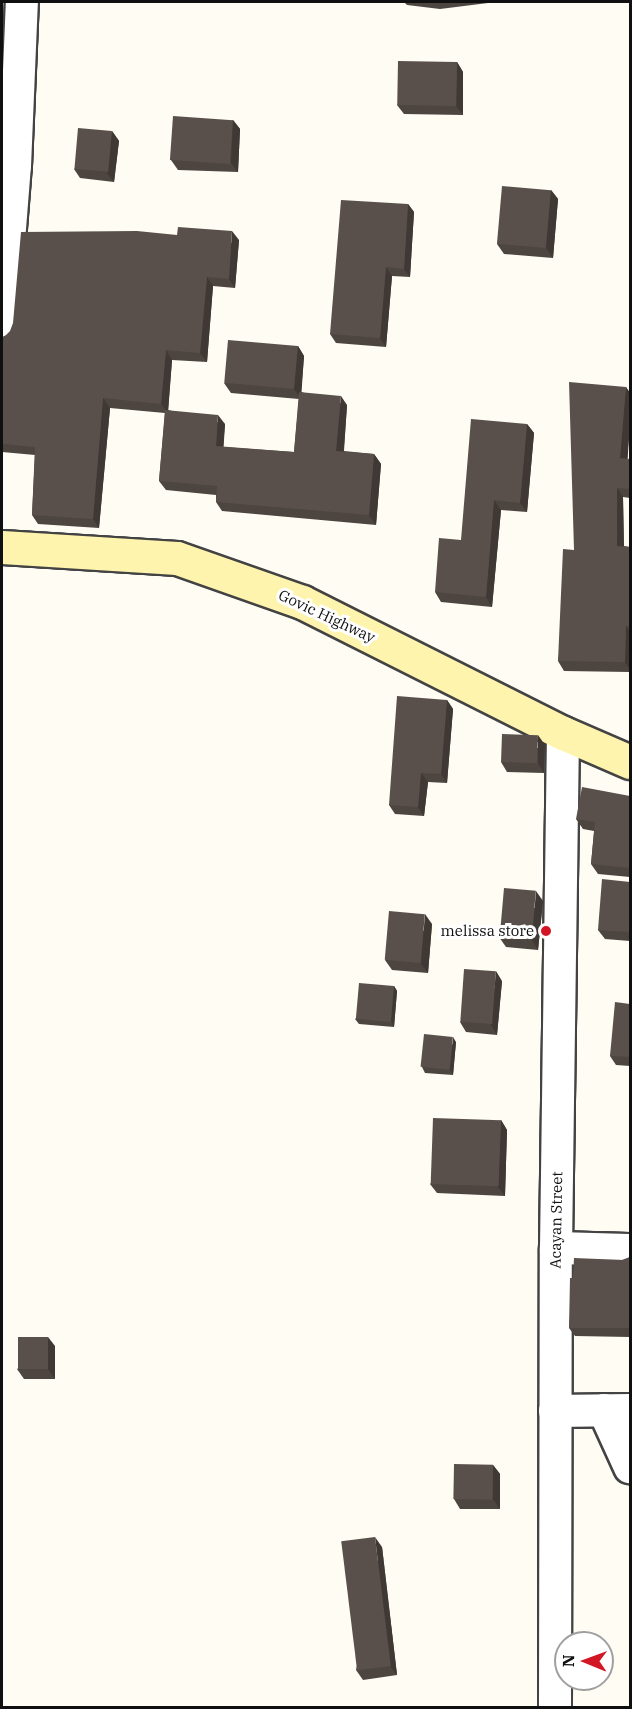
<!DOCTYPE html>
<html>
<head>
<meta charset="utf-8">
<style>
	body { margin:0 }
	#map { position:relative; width:632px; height:1709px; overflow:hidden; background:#fffcf3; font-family:"IBM Plex Serif",serif }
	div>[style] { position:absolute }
	.roads { filter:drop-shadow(2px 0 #434343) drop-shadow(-2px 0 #434343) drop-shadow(0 2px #434343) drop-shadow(0 -2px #434343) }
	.minor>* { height:32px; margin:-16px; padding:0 16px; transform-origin:16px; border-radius:16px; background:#fff }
	.secondary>* { height:33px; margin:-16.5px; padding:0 16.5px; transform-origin:16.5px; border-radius:16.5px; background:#fff4ae }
	.wall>* { inset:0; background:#4d4540 }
	.shaded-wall>* { inset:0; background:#3f3834 }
	.building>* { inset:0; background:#5a504b; transform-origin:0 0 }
	.dots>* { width:16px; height:16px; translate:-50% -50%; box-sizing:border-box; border:3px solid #fff; border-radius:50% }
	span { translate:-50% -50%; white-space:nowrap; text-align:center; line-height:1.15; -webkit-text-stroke:6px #fff; paint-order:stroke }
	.street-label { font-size:15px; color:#101010 }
	.poi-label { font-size:15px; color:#101010 }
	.right { translate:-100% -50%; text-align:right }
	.frame { position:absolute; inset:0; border:3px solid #101010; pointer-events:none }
	.north { position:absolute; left:554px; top:1631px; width:60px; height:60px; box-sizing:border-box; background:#fff; border:2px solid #9f9f9f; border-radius:50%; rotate:271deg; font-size:16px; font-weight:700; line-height:24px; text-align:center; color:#101010 }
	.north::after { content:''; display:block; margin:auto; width:21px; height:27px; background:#d21624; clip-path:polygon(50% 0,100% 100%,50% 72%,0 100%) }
</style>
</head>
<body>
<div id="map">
	<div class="roads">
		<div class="minor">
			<div style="left:2px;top:330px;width:165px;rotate:-85.5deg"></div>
			<div style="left:15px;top:166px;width:164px;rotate:-87.6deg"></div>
			<div style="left:556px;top:1248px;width:74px;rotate:1.5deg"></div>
			<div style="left:604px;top:1410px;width:63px;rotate:65.5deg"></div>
			<div style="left:555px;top:1411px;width:75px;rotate:-0.8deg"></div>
			<div style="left:555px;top:1708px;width:460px;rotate:-89.9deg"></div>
			<div style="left:556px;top:1248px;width:515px;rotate:-89.22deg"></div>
		</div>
		<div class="secondary">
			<div style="left:2px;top:547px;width:175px;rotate:3.6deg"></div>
			<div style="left:177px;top:558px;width:133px;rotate:19.4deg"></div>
			<div style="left:302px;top:602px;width:292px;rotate:26.7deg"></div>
			<div style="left:563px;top:733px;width:73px;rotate:23.4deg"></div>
		</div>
	</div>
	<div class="wall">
		<div style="clip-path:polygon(404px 2px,488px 2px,488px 3px,440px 9px,407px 5px)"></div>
		<div style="clip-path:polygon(457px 62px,463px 72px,463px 115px,404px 114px,397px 105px)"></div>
		<div style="clip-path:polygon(233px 120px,240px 129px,238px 172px,178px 170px,171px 160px)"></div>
		<div style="clip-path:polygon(112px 131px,119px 141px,114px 182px,80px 178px,74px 169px)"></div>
		<div style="clip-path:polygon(551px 190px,558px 199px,553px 258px,504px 254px,497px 244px)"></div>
		<div style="clip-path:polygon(408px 204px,414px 212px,410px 277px,392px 276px,386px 347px,336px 343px,330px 334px)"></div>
		<div style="clip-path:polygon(239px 240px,235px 288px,213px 286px,207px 362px,172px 360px,168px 410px,225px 424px,223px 447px,294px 452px,299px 399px,231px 393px,224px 383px,298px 346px,304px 356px,301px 392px,347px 405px,344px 451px,374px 454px,381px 464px,376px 525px,222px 511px,216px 502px,216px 495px,166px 490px,159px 481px,165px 413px,110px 408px,99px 528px,38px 524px,32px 515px,35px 455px,2px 452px,2px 337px)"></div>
		<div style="clip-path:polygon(626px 387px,630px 393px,630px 423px,627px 459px,630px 459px,630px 498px,623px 497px,624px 546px,630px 547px,630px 672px,564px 671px,558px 661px,574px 550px)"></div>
		<div style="clip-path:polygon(527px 424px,534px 433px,527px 512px,501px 510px,492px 607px,441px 602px,435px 592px,461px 540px)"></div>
		<div style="clip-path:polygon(447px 700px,453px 709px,447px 783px,428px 782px,424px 816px,395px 814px,389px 805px)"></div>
		<div style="clip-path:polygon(545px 745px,544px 773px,507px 772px,501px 762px)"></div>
		<div style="clip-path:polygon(630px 796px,630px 877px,598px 874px,591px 864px,594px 831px,583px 829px,576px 819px)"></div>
		<div style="clip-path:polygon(630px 882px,630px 941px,605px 939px,598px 930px)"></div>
		<div style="clip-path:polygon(543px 901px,538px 950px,506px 947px,499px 937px)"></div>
		<div style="clip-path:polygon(432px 924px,428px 973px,392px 970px,385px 960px)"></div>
		<div style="clip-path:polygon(502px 981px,497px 1035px,466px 1032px,460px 1022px)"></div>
		<div style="clip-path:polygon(394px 986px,397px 991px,394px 1027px,359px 1024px,355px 1019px)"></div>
		<div style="clip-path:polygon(630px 1004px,630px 1066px,616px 1065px,610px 1056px)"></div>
		<div style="clip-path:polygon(456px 1042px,453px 1075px,425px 1073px,422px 1067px)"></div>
		<div style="clip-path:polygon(501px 1120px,507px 1130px,505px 1196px,437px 1193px,430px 1184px)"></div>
		<div style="clip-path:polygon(630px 1257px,630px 1337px,575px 1336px,569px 1328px,573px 1278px)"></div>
		<div style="clip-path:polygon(55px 1346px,55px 1379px,24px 1379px,17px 1369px)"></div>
		<div style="clip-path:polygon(493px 1465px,500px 1474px,500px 1509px,460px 1509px,454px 1499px)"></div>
		<div style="clip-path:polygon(382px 1547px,397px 1675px,363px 1680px,356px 1670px)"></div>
	</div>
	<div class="shaded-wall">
		<div style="clip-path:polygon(457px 62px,463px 72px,463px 115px,456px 106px)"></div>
		<div style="clip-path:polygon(233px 120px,240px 129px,238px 172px,231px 163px)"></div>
		<div style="clip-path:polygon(112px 131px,119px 141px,114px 182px,107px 173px)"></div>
		<div style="clip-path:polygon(551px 190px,558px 199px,553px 258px,546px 248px)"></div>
		<div style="clip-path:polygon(408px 204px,414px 212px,410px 277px,404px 269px)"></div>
		<div style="clip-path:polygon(232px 231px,239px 240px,235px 288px,229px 279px)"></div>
		<div style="clip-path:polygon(386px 267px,392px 276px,386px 347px,380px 338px)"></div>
		<div style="clip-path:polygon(207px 277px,213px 286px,207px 362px,200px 353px)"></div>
		<div style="clip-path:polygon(298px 346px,304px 356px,301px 399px,294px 389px)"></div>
		<div style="clip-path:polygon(166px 350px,172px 360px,168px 413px,161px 404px)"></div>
		<div style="clip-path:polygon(626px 387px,630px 393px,630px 423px,627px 468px,620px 458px)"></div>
		<div style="clip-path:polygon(341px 396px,347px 405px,343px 460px,336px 451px)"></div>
		<div style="clip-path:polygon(103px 398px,110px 408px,99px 528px,93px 519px)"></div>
		<div style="clip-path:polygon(218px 415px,225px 424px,223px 456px,216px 446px)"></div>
		<div style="clip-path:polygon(527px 424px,534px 433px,527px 512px,520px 503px)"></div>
		<div style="clip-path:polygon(374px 454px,381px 464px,376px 525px,369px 515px)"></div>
		<div style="clip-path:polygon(617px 488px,623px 497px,624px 555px,617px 546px)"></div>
		<div style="clip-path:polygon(494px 500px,501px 510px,492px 607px,486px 597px)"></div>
		<div style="clip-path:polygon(626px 626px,630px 633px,630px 670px,625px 662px)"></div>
		<div style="clip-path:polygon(447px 700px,453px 709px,447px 783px,441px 774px)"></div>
		<div style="clip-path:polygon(538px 735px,545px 745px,544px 773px,538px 763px)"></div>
		<div style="clip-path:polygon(421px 773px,428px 782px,424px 816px,418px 807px)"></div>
		<div style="clip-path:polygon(536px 891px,543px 901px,538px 950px,532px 940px)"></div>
		<div style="clip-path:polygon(425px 914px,432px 924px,428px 973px,421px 964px)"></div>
		<div style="clip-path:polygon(496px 971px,502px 981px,497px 1035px,491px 1025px)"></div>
		<div style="clip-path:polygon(394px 986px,397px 991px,394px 1027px,391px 1021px)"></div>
		<div style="clip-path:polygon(453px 1037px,456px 1042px,453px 1075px,450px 1070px)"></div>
		<div style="clip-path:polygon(501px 1120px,507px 1130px,505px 1196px,498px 1187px)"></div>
		<div style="clip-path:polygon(48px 1337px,55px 1346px,55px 1379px,48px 1369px)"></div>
		<div style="clip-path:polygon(493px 1465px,500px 1474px,500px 1509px,493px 1499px)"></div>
		<div style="clip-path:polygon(375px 1537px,382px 1547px,397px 1675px,390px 1666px)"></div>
	</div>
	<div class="building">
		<div style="left:398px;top:61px;width:59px;height:44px;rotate:1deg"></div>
		<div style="left:173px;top:116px;width:60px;height:44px;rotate:4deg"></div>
		<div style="left:78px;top:128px;width:34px;height:41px;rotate:5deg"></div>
		<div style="left:502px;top:186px;width:49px;height:58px;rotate:5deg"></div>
		<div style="clip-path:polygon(341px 200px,408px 204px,404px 269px,386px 267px,380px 338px,330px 334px)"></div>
		<div style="clip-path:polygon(178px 227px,232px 231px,229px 279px,207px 277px,200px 353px,166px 350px,161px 404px,103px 398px,93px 519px,32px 515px,35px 447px,2px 444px,2px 337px,4px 337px,10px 331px,13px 323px,21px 232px,137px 231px,177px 235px)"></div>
		<div style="left:228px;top:340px;width:70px;height:43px;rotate:5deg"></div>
		<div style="clip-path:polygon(569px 382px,626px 387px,620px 458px,630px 459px,630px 489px,617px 488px,617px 546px,630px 547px,630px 626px,626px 626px,625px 662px,558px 661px,563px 549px,574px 550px)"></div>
		<div style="clip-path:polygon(299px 392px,341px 396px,336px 451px,374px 454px,369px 515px,216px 502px,217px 486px,159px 481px,165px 410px,218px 415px,216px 446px,294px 452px)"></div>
		<div style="clip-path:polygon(471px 419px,527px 424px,520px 503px,494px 500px,486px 597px,435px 592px,439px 538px,461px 540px)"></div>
		<div style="clip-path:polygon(397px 696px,447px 700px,441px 774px,421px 773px,418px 807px,389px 805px)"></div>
		<div style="left:502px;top:734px;width:36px;height:28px;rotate:2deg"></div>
		<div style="clip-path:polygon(582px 787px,630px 796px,630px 855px,629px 868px,591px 864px,595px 822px,576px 819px)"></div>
		<div style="clip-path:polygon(602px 879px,630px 882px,630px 932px,598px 930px)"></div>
		<div style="left:504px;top:888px;width:32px;height:49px;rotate:5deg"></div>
		<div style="left:389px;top:911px;width:36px;height:49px;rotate:5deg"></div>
		<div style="left:464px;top:969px;width:32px;height:53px;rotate:4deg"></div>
		<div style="left:359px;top:983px;width:35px;height:36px;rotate:5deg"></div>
		<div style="clip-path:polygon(615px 1002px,630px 1004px,630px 1057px,610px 1056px)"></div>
		<div style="left:424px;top:1034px;width:29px;height:33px;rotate:6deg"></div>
		<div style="left:433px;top:1118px;width:68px;height:66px;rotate:2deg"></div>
		<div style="clip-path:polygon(630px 1257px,630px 1328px,569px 1328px,570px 1278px,573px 1278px,574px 1258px,624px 1260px)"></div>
		<div style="left:18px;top:1337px;width:30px;height:32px"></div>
		<div style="left:454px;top:1464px;width:39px;height:35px;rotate:1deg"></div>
		<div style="left:375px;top:1537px;width:130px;height:34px;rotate:83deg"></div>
	</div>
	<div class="dots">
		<div style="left:546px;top:931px;background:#d21624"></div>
	</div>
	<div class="street-label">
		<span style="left:327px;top:616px;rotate:25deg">Govic Highway</span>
		<span style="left:556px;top:1220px;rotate:-89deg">Acayan Street</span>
	</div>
	<div class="poi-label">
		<span class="right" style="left:534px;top:931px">melissa store</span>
	</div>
	<div class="frame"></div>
	<div class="north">N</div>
</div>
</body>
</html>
